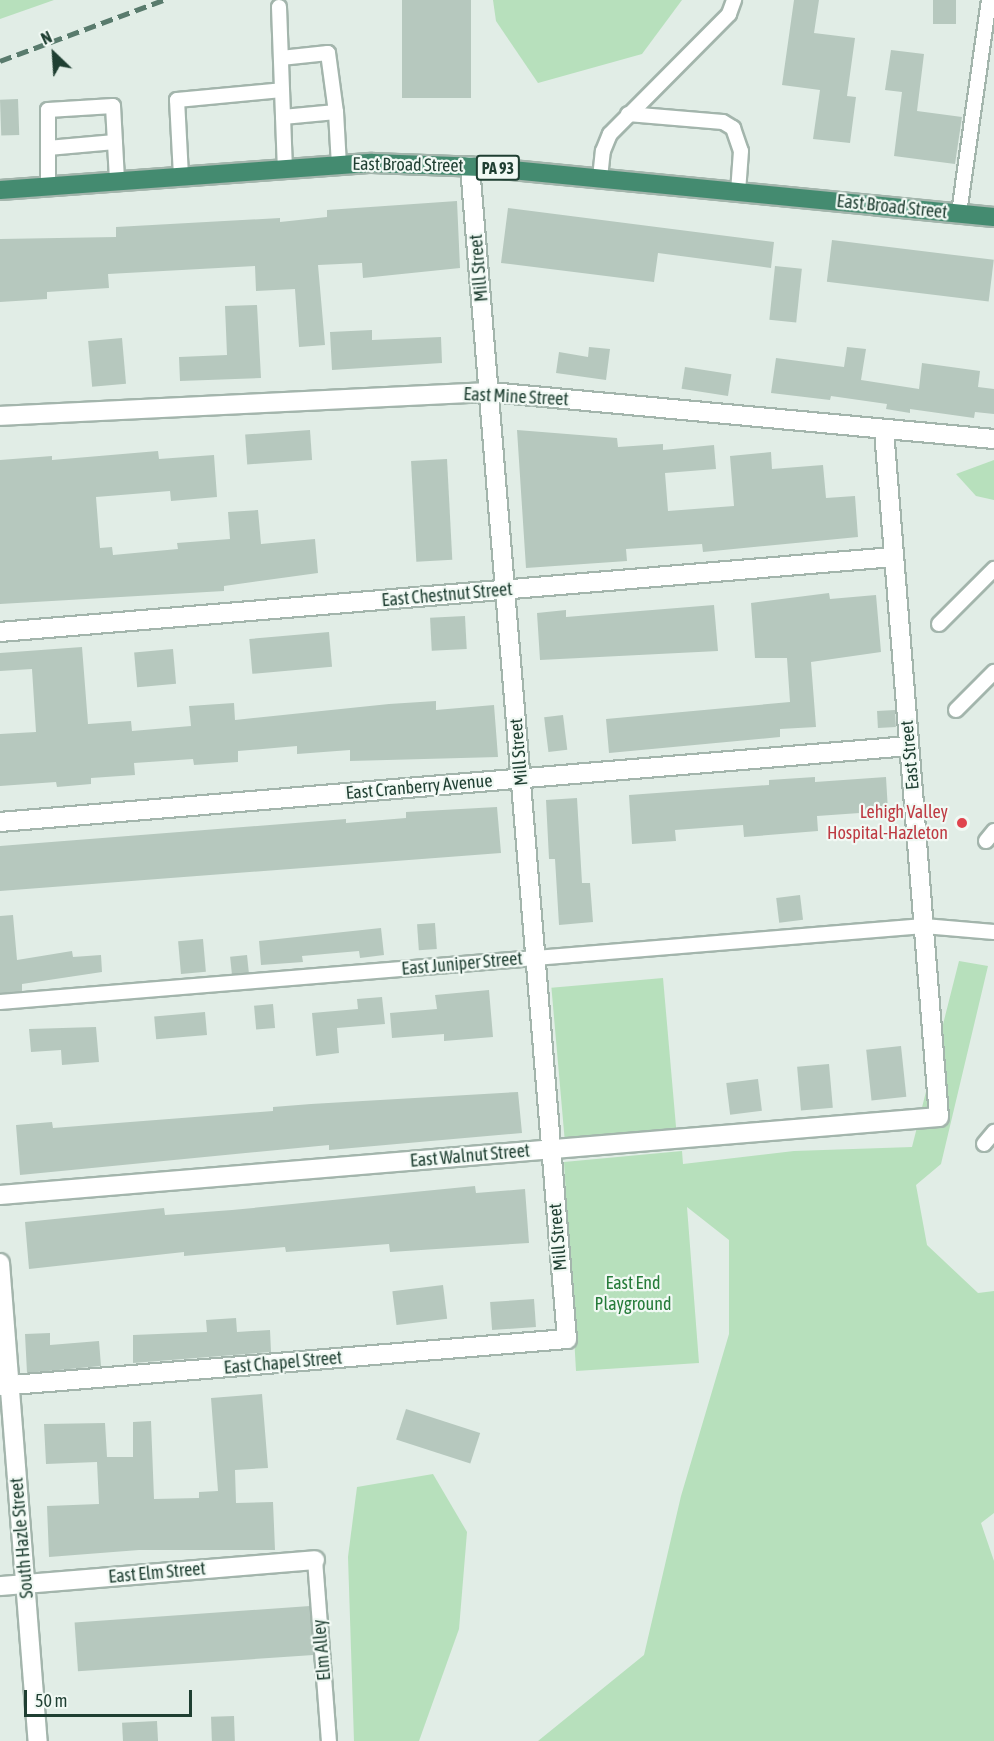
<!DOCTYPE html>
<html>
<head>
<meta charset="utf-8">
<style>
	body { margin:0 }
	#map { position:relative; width:994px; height:1741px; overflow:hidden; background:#e1ede6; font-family:"Asap Condensed",sans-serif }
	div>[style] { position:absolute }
	.green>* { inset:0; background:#b7e0bc; transform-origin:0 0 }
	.building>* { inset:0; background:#b6c8be; transform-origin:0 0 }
	.roads { filter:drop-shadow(2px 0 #a3b5ac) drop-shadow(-2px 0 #a3b5ac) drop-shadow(0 2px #a3b5ac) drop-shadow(0 -2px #a3b5ac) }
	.service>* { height:14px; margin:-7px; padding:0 7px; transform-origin:7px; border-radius:7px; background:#fff }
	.minor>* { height:18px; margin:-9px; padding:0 9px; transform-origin:9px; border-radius:9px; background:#fff }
	.trunk>* { height:18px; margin:-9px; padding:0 9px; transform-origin:9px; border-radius:9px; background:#448b70 }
	.rail>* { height:4.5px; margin-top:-2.25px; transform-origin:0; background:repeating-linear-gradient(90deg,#597b6d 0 12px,transparent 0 18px) }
	.dots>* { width:16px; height:16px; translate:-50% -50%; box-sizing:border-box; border:3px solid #f1f9f4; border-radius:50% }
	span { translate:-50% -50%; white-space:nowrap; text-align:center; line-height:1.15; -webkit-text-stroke:4.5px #f1f9f4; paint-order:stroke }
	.shield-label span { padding:2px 4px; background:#f1f9f4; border:2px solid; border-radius:4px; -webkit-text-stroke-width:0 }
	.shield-label { font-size:16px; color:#1f3f32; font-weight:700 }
	.street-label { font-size:18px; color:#1f3f32 }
	.health-label { font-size:18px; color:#be3a42 }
	.right { translate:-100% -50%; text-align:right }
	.park-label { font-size:18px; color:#257b39 }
	.north { position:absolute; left:24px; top:24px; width:60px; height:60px; -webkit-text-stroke:4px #f1f9f4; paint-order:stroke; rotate:335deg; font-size:16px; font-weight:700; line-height:24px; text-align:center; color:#1f3f32 }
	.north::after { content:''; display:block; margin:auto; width:21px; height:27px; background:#1f3f32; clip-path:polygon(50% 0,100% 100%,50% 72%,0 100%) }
	.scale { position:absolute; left:24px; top:1690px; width:168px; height:27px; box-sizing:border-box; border:3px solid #1f3f32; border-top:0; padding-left:8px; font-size:18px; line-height:21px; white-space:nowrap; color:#1f3f32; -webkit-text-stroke:4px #f1f9f4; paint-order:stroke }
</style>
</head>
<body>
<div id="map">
	<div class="green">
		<div style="clip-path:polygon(0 0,54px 0,0 19px)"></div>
		<div style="clip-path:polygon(493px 0,682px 0,642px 54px,538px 83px,496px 21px)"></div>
		<div style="clip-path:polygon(994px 460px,994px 500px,976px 496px,956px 474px)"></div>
		<div style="clip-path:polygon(959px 961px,988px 966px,941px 1164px,916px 1185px,927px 1245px,978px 1293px,994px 1291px,994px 1513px,981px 1523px,994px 1561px,994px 1741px,538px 1741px,644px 1655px,681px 1496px,729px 1334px,729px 1240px,687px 1207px,699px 1363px,576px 1371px,564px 1162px,682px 1151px,683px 1164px,794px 1151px,912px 1147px)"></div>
		<div style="left:663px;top:978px;width:151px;height:112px;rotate:85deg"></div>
		<div style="clip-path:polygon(433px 1474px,467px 1532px,459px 1629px,419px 1741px,354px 1741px,348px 1557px,357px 1487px)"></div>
	</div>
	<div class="building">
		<div style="left:402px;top:0;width:69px;height:98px"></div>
		<div style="clip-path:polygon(794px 0,819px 0,814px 33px,855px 38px,847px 96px,856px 97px,850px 143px,813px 139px,820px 90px,782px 85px)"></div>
		<div style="left:933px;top:0;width:23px;height:24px"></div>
		<div style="clip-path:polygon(891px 50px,924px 54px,917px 111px,962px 117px,955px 164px,894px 156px,902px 92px,885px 90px)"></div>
		<div style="left:18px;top:99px;width:36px;height:18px;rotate:88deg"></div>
		<div style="clip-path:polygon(457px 201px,460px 268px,363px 278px,362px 263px,318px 265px,325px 345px,299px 347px,295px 289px,256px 291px,255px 266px,108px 274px,109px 288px,47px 292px,47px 299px,0 302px,0 239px,116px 237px,116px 227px,280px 218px,280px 222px,327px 217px,327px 210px)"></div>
		<div style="clip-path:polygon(508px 208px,774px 242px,771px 268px,658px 253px,654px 282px,501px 263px)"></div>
		<div style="left:832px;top:240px;width:163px;height:42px;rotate:7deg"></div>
		<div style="left:775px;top:266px;width:27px;height:54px;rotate:6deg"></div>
		<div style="clip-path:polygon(257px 305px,261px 378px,180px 381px,179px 357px,227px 355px,225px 306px)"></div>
		<div style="clip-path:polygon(372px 330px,372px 340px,441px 337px,442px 363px,332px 370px,330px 332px)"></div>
		<div style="left:122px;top:338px;width:46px;height:34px;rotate:85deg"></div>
		<div style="clip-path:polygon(589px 347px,610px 349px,606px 380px,556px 373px,559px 352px,588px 357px)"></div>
		<div style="clip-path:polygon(847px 347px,866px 349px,861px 380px,919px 389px,922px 363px,980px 371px,978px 387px,994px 389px,994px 414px,975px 412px,974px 418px,910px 409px,910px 413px,886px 409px,887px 404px,831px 396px,830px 400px,771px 393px,776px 358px,844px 367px)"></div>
		<div style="left:685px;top:367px;width:47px;height:22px;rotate:9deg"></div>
		<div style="left:310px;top:430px;width:30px;height:65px;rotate:86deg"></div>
		<div style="clip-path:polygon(517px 430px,617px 438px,618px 447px,663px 444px,663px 450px,714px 445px,716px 469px,665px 473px,668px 511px,734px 506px,730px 456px,771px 452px,772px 469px,823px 465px,826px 498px,855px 496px,858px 537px,703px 552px,702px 544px,626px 549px,627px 561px,526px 568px)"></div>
		<div style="clip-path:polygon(158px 451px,159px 459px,214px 455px,217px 497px,171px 501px,170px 491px,96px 497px,100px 548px,112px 547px,113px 555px,178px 549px,177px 543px,230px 539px,228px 512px,258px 510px,261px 544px,315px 539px,318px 573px,224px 586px,224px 591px,0 604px,0 460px,52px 456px,52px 460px)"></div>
		<div style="left:447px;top:459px;width:101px;height:36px;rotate:87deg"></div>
		<div style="clip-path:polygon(829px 593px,830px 599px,876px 595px,881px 652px,811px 662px,816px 727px,780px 729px,780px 737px,609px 753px,606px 719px,790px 702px,787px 658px,755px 658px,751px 603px)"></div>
		<div style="clip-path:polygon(714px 605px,718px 651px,540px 660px,537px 613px,566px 610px,566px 617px)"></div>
		<div style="left:465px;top:616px;width:33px;height:35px;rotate:87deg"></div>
		<div style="left:329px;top:632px;width:35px;height:80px;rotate:85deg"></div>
		<div style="clip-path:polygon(82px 647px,88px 724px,131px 721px,132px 731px,191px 726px,189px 706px,234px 703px,235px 720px,389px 704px,436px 701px,436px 710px,494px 705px,498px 757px,350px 761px,350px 750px,297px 754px,297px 746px,238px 751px,238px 762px,194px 765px,193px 759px,134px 763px,135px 775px,91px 778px,91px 784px,57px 787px,56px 782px,0 786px,0 734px,36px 732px,32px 669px,0 671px,0 653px)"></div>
		<div style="left:173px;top:649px;width:35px;height:39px;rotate:85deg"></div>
		<div style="left:895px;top:710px;width:17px;height:18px;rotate:87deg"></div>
		<div style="left:563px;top:715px;width:35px;height:19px;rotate:83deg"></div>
		<div style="clip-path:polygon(815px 777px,815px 782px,886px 777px,888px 811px,817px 816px,818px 831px,744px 837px,743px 825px,675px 830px,676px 841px,632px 844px,629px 795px,769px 785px,769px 780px)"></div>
		<div style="clip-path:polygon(577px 798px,582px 883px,590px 883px,593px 922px,559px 925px,555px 859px,549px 859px,546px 800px)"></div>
		<div style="clip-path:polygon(497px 807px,501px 853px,0 891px,0 846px,346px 819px,346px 823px,406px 818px,406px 812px)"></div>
		<div style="left:800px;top:895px;width:25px;height:24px;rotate:83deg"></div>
		<div style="clip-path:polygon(13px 915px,17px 960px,72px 951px,73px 957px,101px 955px,102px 972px,22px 984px,22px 991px,0 993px,0 916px)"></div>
		<div style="left:435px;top:923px;width:26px;height:18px;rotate:86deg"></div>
		<div style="clip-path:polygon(381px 928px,384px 955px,360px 958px,359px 951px,302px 956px,303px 962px,261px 965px,259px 941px)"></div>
		<div style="left:203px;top:939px;width:33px;height:25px;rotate:85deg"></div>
		<div style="left:247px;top:955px;width:18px;height:17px;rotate:84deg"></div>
		<div style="clip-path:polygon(489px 990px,493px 1037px,444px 1041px,444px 1034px,392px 1038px,390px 1013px,437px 1009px,435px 995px)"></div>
		<div style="clip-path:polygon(382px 997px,385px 1024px,337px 1028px,339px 1053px,316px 1056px,312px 1013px,358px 1009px,357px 999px)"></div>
		<div style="left:273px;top:1004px;width:24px;height:19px;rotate:85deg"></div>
		<div style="left:205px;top:1012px;width:23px;height:51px;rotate:85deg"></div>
		<div style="clip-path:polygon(96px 1027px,99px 1062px,62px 1065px,61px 1050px,31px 1052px,29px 1029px)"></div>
		<div style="left:901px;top:1046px;width:51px;height:35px;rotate:84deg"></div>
		<div style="left:829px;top:1064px;width:44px;height:32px;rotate:85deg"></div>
		<div style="left:758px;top:1079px;width:32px;height:32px;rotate:83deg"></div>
		<div style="clip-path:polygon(518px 1092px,522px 1133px,329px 1150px,329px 1145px,20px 1175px,16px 1125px,52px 1122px,53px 1128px,273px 1111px,273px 1107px,311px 1104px)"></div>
		<div style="clip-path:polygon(475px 1186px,476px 1193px,525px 1189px,529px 1243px,390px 1252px,389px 1244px,286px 1252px,285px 1247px,184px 1256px,184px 1252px,29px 1269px,25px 1222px,164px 1208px,165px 1215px,232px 1210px)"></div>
		<div style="left:443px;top:1285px;width:34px;height:51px;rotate:83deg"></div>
		<div style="left:534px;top:1299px;width:28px;height:44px;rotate:86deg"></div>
		<div style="clip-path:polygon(236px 1318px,237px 1332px,270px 1330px,271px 1352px,133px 1363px,133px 1335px,207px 1332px,206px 1320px)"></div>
		<div style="clip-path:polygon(50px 1333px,50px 1345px,99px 1341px,101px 1366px,27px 1373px,25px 1334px)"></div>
		<div style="clip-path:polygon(262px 1394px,268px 1468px,235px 1470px,236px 1503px,273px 1502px,275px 1550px,139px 1550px,49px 1557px,47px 1506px,99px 1504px,97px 1462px,46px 1464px,44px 1424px,105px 1423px,107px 1457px,133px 1457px,133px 1422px,151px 1421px,154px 1499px,199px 1498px,199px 1492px,218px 1491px,211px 1398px)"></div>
		<div style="left:406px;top:1409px;width:78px;height:32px;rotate:18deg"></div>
		<div style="left:310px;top:1606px;width:49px;height:236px;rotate:86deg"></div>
		<div style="left:234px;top:1716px;width:25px;height:23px;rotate:88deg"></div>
		<div style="left:157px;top:1721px;width:20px;height:35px;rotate:87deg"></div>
	</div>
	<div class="roads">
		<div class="service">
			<div style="left:279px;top:7px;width:162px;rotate:87.9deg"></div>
			<div style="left:281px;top:58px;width:47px;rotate:-6.1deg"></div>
			<div style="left:328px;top:53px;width:60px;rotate:82.3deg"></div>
			<div style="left:628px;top:114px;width:95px;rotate:4.8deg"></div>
			<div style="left:723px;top:122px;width:12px;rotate:31deg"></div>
			<div style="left:733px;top:128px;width:24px;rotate:71deg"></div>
			<div style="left:741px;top:151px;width:41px;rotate:94.2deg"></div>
			<div style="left:283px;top:117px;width:53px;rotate:-5.4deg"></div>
			<div style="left:336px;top:112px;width:53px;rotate:86.8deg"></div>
			<div style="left:48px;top:148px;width:67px;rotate:-5.1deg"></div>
			<div style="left:181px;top:176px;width:76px;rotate:-93deg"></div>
			<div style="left:177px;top:100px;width:105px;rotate:-5.4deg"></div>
			<div style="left:600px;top:178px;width:27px;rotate:-84deg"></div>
			<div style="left:603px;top:151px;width:18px;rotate:-68deg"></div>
			<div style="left:610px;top:134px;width:169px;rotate:-45.2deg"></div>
			<div style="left:729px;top:14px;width:15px;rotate:-70deg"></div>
			<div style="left:48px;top:186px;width:76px;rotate:-90deg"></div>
			<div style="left:48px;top:110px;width:65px;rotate:-3.5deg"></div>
			<div style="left:113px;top:106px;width:75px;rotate:86.9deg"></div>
			<div style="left:959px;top:213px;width:215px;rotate:-82deg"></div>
			<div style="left:939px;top:624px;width:78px;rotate:-45deg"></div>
			<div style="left:956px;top:710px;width:54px;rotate:-45deg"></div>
			<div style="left:986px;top:841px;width:13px;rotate:-51deg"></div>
			<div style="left:0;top:1002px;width:927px;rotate:-4.7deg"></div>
			<div style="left:924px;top:926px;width:70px;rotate:4.9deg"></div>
			<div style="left:984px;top:1144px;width:16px;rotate:-50deg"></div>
			<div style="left:315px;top:1560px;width:182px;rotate:85.6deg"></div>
		</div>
		<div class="minor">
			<div style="left:0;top:416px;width:491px;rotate:-2.8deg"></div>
			<div style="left:490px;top:392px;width:506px;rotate:5.33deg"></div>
			<div style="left:0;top:632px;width:897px;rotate:-4.8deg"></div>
			<div style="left:0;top:822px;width:912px;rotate:-4.78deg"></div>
			<div style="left:0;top:1195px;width:942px;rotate:-4.75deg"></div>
			<div style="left:939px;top:1117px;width:689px;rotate:-94.58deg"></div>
			<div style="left:0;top:1263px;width:480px;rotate:85.5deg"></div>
			<div style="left:0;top:1386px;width:569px;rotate:-4.74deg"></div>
			<div style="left:567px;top:1339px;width:1177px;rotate:-94.73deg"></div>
			<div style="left:0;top:1586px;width:316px;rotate:-4.7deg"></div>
		</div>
		<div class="trunk">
			<div style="left:0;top:190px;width:373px;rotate:-4.2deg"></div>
			<div style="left:372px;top:163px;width:109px;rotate:2.1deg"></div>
			<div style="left:481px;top:167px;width:515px;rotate:5.57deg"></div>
		</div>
	</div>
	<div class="rail">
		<div style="left:0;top:61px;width:174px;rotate:-20.5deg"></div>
	</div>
	<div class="dots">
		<div style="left:962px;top:823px;background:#e0444e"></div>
	</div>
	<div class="shield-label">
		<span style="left:498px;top:168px">PA 93</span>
	</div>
	<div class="street-label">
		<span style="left:408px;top:165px;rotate:1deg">East Broad Street</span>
		<span style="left:892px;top:207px;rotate:6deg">East Broad Street</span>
		<span style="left:479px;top:268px;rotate:-95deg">Mill Street</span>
		<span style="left:516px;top:397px;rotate:3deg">East Mine Street</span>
		<span style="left:447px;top:595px;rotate:-5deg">East Chestnut Street</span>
		<span style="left:519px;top:752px;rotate:-95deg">Mill Street</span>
		<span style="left:910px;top:755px;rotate:-95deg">East Street</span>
		<span style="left:419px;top:787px;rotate:-5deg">East Cranberry Avenue</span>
		<span style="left:462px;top:964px;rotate:-5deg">East Juniper Street</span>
		<span style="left:470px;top:1156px;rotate:-5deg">East Walnut Street</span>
		<span style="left:558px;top:1237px;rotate:-95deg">Mill Street</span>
		<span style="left:283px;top:1363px;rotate:-5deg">East Chapel Street</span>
		<span style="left:22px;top:1538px;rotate:-95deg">South Hazle Street</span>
		<span style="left:157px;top:1573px;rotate:-5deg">East Elm Street</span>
		<span style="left:322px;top:1650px;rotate:-95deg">Elm Alley</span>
	</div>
	<div class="health-label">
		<span class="right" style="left:948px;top:823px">Lehigh Valley<br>Hospital-Hazleton</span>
	</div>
	<div class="park-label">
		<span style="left:633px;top:1294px">East End<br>Playground</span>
	</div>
	<div class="north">N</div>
	<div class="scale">50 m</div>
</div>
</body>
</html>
